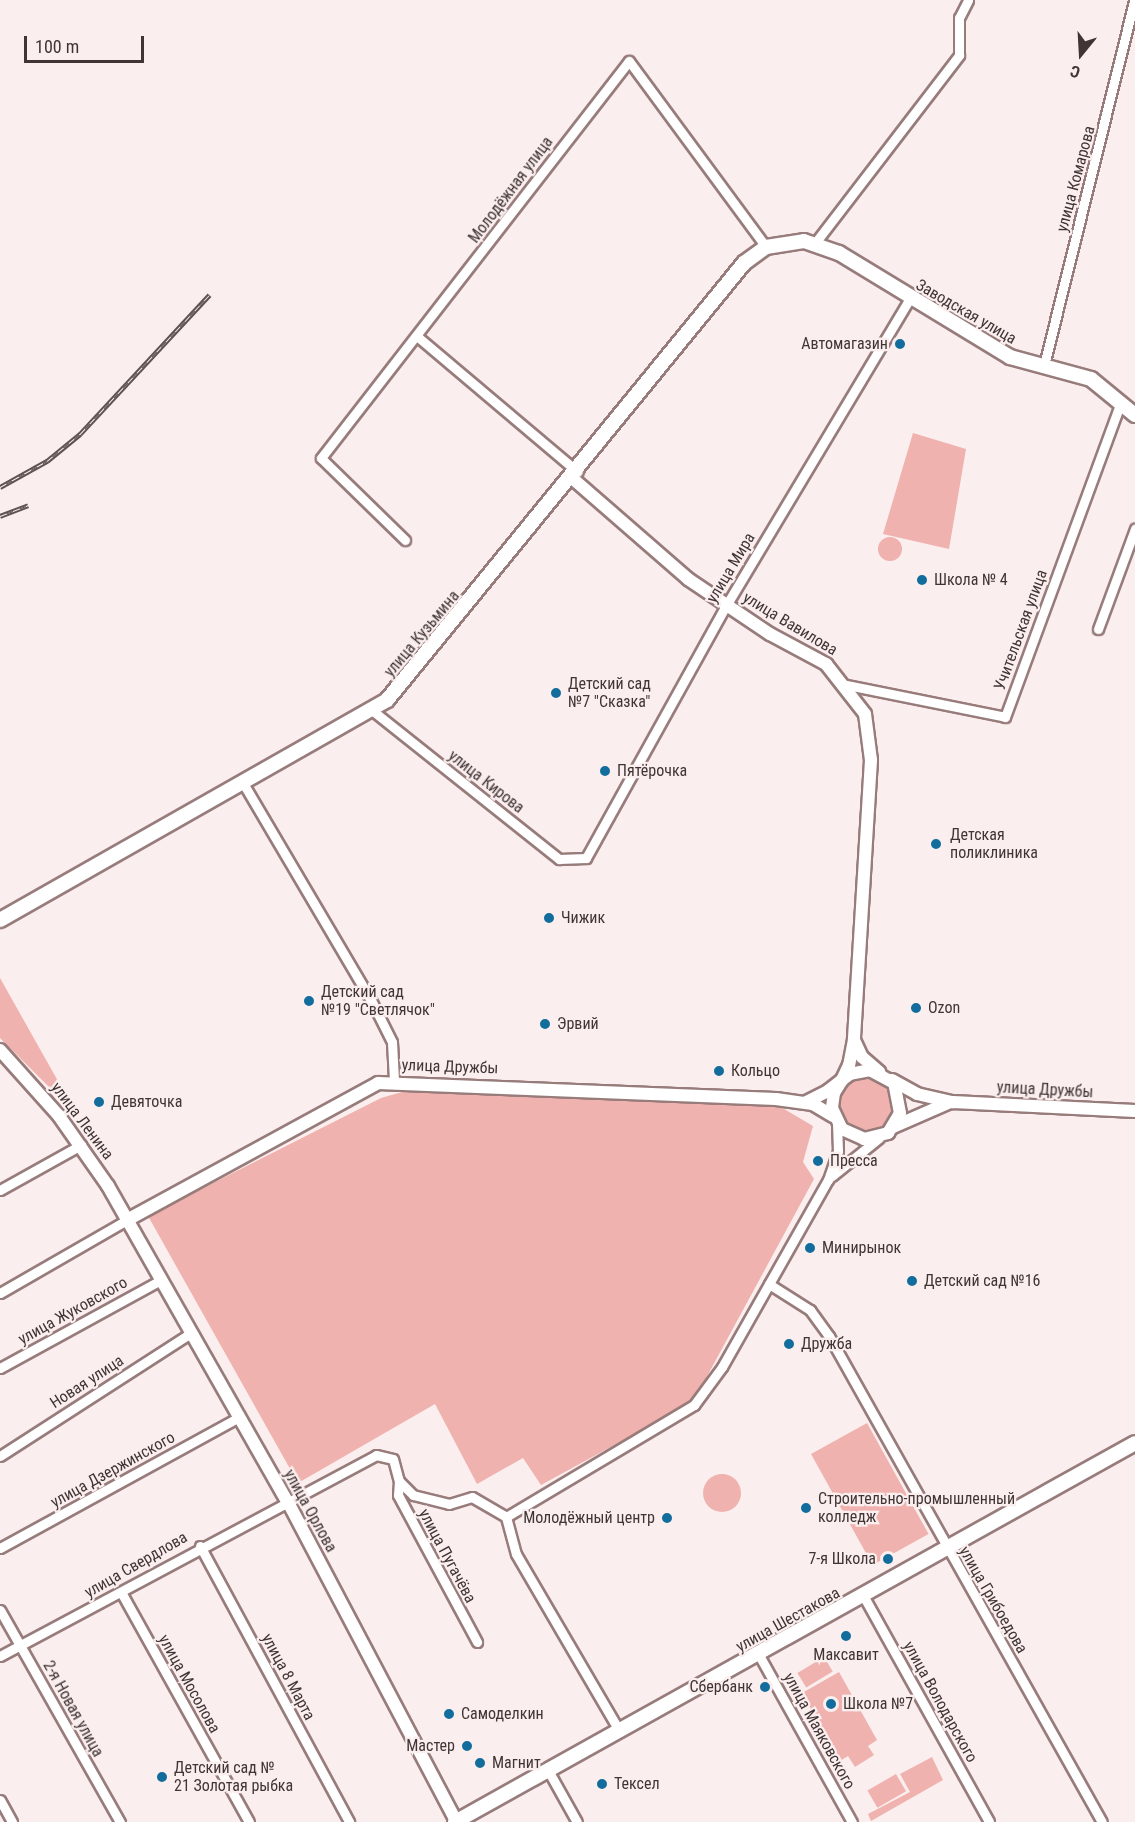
<!DOCTYPE html>
<html>
<head>
<meta charset="utf-8">
<style>
	body { margin:0 }
	#map { position:relative; width:1135px; height:1822px; overflow:hidden; background:#fbeeee; font-family:"Roboto Condensed",sans-serif }
	div>[style] { position:absolute }
	.green>* { inset:0; background:#f0b2ae; transform-origin:0 0 }
	.round { border-radius:50% }
	.roads { filter:drop-shadow(2px 0 #977c7b) drop-shadow(-2px 0 #977c7b) drop-shadow(0 2px #977c7b) drop-shadow(0 -2px #977c7b) }
	.minor>* { height:9px; margin:-4.5px; padding:0 4.5px; transform-origin:4.5px; border-radius:4.5px; background:#fff }
	.tertiary>* { height:12px; margin:-6px; padding:0 6px; transform-origin:6px; border-radius:6px; background:#fff }
	.secondary>* { height:14px; margin:-7px; padding:0 7px; transform-origin:7px; border-radius:7px; background:#fff }
	.rail>* { height:4.5px; margin-top:-2.25px; transform-origin:0; background:repeating-linear-gradient(90deg,#fbeeee 0 7px,#5e5352 0 14px); box-sizing:border-box; border-block:2px solid #5e5352 }
	.dots>* { width:16px; height:16px; translate:-50% -50%; box-sizing:border-box; border:3px solid #fbeeee; border-radius:50% }
	span { translate:-50% -50%; white-space:nowrap; text-align:center; line-height:1.15; -webkit-text-stroke:4.5px #fbeeee; paint-order:stroke }
	.street-label { font-size:16px; color:#403534 }
	.poi-label { font-size:16px; color:#403534 }
	.right { translate:-100% -50%; text-align:right }
	.left { translate:0 -50%; text-align:left }
	.north { position:absolute; left:1051px; top:24px; width:60px; height:60px; -webkit-text-stroke:4px #fbeeee; paint-order:stroke; rotate:198deg; font-size:16px; font-weight:700; line-height:24px; text-align:center; color:#403534 }
	.north::after { content:''; display:block; margin:auto; width:21px; height:27px; background:#403534; clip-path:polygon(50% 0,100% 100%,50% 72%,0 100%) }
	.scale { position:absolute; left:24px; top:36px; width:120px; height:27px; box-sizing:border-box; border:3px solid #403534; border-top:0; padding-left:8px; font-size:18px; line-height:21px; white-space:nowrap; color:#403534; -webkit-text-stroke:4px #fbeeee; paint-order:stroke }
</style>
</head>
<body>
<div id="map">
	<div class="green">
		<div style="clip-path:polygon(913px 433px,966px 449px,949px 549px,883px 534px)"></div>
		<div class="round" style="left:878px;top:537px;width:24px;height:24px"></div>
		<div style="clip-path:polygon(0 978px,63px 1090px,54px 1092px,0 1038px)"></div>
		<div class="round" style="left:839px;top:1077px;width:56px;height:56px"></div>
		<div style="clip-path:polygon(402px 1092px,779px 1106px,813px 1126px,803px 1162px,814px 1179px,698px 1393px,684px 1407px,541px 1485px,523px 1458px,477px 1484px,435px 1404px,298px 1483px,148px 1216px,381px 1098px)"></div>
		<div style="left:867px;top:1423px;width:127px;height:64px;rotate:61deg"></div>
		<div class="round" style="left:703px;top:1474px;width:38px;height:38px"></div>
		<div style="left:824px;top:1657px;width:17px;height:31px;rotate:59deg"></div>
		<div style="clip-path:polygon(839px 1672px,877px 1740px,868px 1746px,874px 1755px,855px 1767px,848px 1756px,840px 1761px,802px 1693px)"></div>
		<div style="clip-path:polygon(932px 1757px,943px 1780px,871px 1821px,868px 1814px,910px 1792px,900px 1774px)"></div>
		<div style="left:896px;top:1774px;width:20px;height:33px;rotate:60deg"></div>
	</div>
	<div class="roads">
		<div class="minor">
			<div style="left:815px;top:243px;width:237px;rotate:-52.5deg"></div>
			<div style="left:959px;top:55px;width:37px;rotate:-90deg"></div>
			<div style="left:959px;top:18px;width:20px;rotate:-63deg"></div>
			<div style="left:418px;top:337px;width:209px;rotate:40.2deg"></div>
			<div style="left:1044px;top:365px;width:376px;rotate:-76.1deg"></div>
			<div style="left:405px;top:540px;width:117px;rotate:-135.7deg"></div>
			<div style="left:321px;top:458px;width:502px;rotate:-52.2deg"></div>
			<div style="left:629px;top:61px;width:231px;rotate:53.6deg"></div>
			<div style="left:1098px;top:629px;width:107px;rotate:-69.7deg"></div>
			<div style="left:847px;top:685px;width:161px;rotate:11.4deg"></div>
			<div style="left:1005px;top:717px;width:336px;rotate:-69.8deg"></div>
			<div style="left:373px;top:711px;width:238px;rotate:38.5deg"></div>
			<div style="left:559px;top:859px;width:27px;rotate:-2deg"></div>
			<div style="left:586px;top:858px;width:291px;rotate:-61deg"></div>
			<div style="left:727px;top:604px;width:357px;rotate:-59.1deg"></div>
			<div style="left:243px;top:783px;width:252px;rotate:59.5deg"></div>
			<div style="left:371px;top:1000px;width:47px;rotate:63.4deg"></div>
			<div style="left:392px;top:1042px;width:39px;rotate:87deg"></div>
			<div style="left:832px;top:1176px;width:60px;rotate:-39deg"></div>
			<div style="left:0;top:1190px;width:93px;rotate:-29.1deg"></div>
			<div style="left:769px;top:1284px;width:49px;rotate:32.4deg"></div>
			<div style="left:810px;top:1310px;width:32px;rotate:54deg"></div>
			<div style="left:829px;top:1336px;width:557px;rotate:60.68deg"></div>
			<div style="left:0;top:1293px;width:146px;rotate:-29.9deg"></div>
			<div style="left:0;top:1368px;width:183px;rotate:-28.7deg"></div>
			<div style="left:0;top:1456px;width:227px;rotate:-32.8deg"></div>
			<div style="left:399px;top:1481px;width:14px;rotate:94deg"></div>
			<div style="left:398px;top:1495px;width:167px;rotate:61.7deg"></div>
			<div style="left:506px;top:1517px;width:219px;rotate:-30.8deg"></div>
			<div style="left:694px;top:1405px;width:47px;rotate:-53.6deg"></div>
			<div style="left:722px;top:1367px;width:215px;rotate:-60.5deg"></div>
			<div style="left:828px;top:1180px;width:31px;rotate:-71deg"></div>
			<div style="left:838px;top:1151px;width:28px;rotate:-92deg"></div>
			<div style="left:506px;top:1517px;width:38px;rotate:75deg"></div>
			<div style="left:516px;top:1554px;width:206px;rotate:59.7deg"></div>
			<div style="left:200px;top:1546px;width:314px;rotate:61.6deg"></div>
			<div style="left:0;top:1548px;width:273px;rotate:-28.7deg"></div>
			<div style="left:121px;top:1592px;width:263px;rotate:60.9deg"></div>
			<div style="left:864px;top:1597px;width:257px;rotate:60.9deg"></div>
			<div style="left:0;top:1610px;width:244px;rotate:60.5deg"></div>
			<div style="left:759px;top:1655px;width:191px;rotate:60.9deg"></div>
			<div style="left:0;top:1656px;width:426px;rotate:-28.1deg"></div>
			<div style="left:376px;top:1455px;width:17px;rotate:13deg"></div>
			<div style="left:393px;top:1459px;width:23px;rotate:75deg"></div>
			<div style="left:399px;top:1481px;width:20px;rotate:45deg"></div>
			<div style="left:413px;top:1495px;width:37px;rotate:14deg"></div>
			<div style="left:449px;top:1504px;width:24px;rotate:-17deg"></div>
			<div style="left:472px;top:1497px;width:39px;rotate:30deg"></div>
			<div style="left:549px;top:1772px;width:57px;rotate:60.8deg"></div>
			<div style="left:0;top:1800px;width:25px;rotate:61deg"></div>
		</div>
		<div class="tertiary">
			<div style="left:572px;top:478px;width:154px;rotate:41deg"></div>
			<div style="left:688px;top:579px;width:99px;rotate:33.9deg"></div>
			<div style="left:770px;top:634px;width:64px;rotate:28.2deg"></div>
			<div style="left:826px;top:664px;width:63px;rotate:52deg"></div>
			<div style="left:865px;top:714px;width:46px;rotate:82.6deg"></div>
			<div style="left:871px;top:760px;width:281px;rotate:93.5deg"></div>
			<div style="left:854px;top:1040px;width:25px;rotate:101deg"></div>
			<div style="left:849px;top:1065px;width:17px;rotate:115deg"></div>
			<div style="left:842px;top:1080px;width:15px;rotate:122deg"></div>
			<div style="left:834px;top:1093px;width:15px;rotate:98deg"></div>
			<div style="left:832px;top:1108px;width:23px;rotate:65deg"></div>
			<div style="left:842px;top:1129px;width:24px;rotate:24deg"></div>
			<div style="left:864px;top:1139px;width:25px;rotate:-14deg"></div>
			<div style="left:888px;top:1133px;width:23px;rotate:-59deg"></div>
			<div style="left:900px;top:1113px;width:31px;rotate:-101deg"></div>
			<div style="left:894px;top:1083px;width:27px;rotate:-152deg"></div>
			<div style="left:870px;top:1070px;width:20px;rotate:169deg"></div>
			<div style="left:850px;top:1074px;width:10px;rotate:143deg"></div>
			<div style="left:842px;top:1080px;width:18px;rotate:142deg"></div>
			<div style="left:828px;top:1091px;width:25px;rotate:153deg"></div>
			<div style="left:854px;top:1040px;width:19px;rotate:65deg"></div>
			<div style="left:862px;top:1057px;width:23px;rotate:41deg"></div>
			<div style="left:0;top:1050px;width:89px;rotate:48.2deg"></div>
			<div style="left:59px;top:1116px;width:85px;rotate:55deg"></div>
			<div style="left:108px;top:1186px;width:366px;rotate:60.4deg"></div>
			<div style="left:289px;top:1504px;width:360px;rotate:62.2deg"></div>
			<div style="left:892px;top:1080px;width:29px;rotate:29deg"></div>
			<div style="left:917px;top:1094px;width:37px;rotate:13deg"></div>
			<div style="left:953px;top:1102px;width:182px;rotate:2.8deg"></div>
			<div style="left:893px;top:1127px;width:60px;rotate:-23.6deg"></div>
			<div style="left:127px;top:1220px;width:286px;rotate:-28.6deg"></div>
			<div style="left:378px;top:1083px;width:398px;rotate:2.3deg"></div>
			<div style="left:776px;top:1099px;width:37px;rotate:8deg"></div>
			<div style="left:813px;top:1104px;width:23px;rotate:31deg"></div>
		</div>
		<div class="secondary">
			<div style="left:0;top:920px;width:445px;rotate:-29.6deg"></div>
			<div style="left:387px;top:700px;width:564px;rotate:-50.75deg"></div>
			<div style="left:744px;top:263px;width:27px;rotate:-36deg"></div>
			<div style="left:766px;top:247px;width:38px;rotate:-9deg"></div>
			<div style="left:804px;top:241px;width:37px;rotate:19deg"></div>
			<div style="left:839px;top:253px;width:200px;rotate:31.3deg"></div>
			<div style="left:1010px;top:357px;width:84px;rotate:15.2deg"></div>
			<div style="left:1091px;top:379px;width:57px;rotate:39.3deg"></div>
			<div style="left:455px;top:1822px;width:778px;rotate:-29.13deg"></div>
		</div>
	</div>
	<div class="rail">
		<div style="left:0;top:487px;width:54px;rotate:-29deg"></div>
		<div style="left:47px;top:461px;width:43px;rotate:-39.3deg"></div>
		<div style="left:80px;top:434px;width:190px;rotate:-47.1deg"></div>
		<div style="left:0;top:516px;width:30px;rotate:-21deg"></div>
	</div>
	<div class="dots">
		<div style="left:900px;top:344px;background:#126d9c"></div>
		<div style="left:922px;top:580px;background:#126d9c"></div>
		<div style="left:556px;top:693px;background:#126d9c"></div>
		<div style="left:605px;top:771px;background:#126d9c"></div>
		<div style="left:936px;top:844px;background:#126d9c"></div>
		<div style="left:549px;top:918px;background:#126d9c"></div>
		<div style="left:309px;top:1001px;background:#126d9c"></div>
		<div style="left:916px;top:1008px;background:#126d9c"></div>
		<div style="left:545px;top:1024px;background:#126d9c"></div>
		<div style="left:719px;top:1071px;background:#126d9c"></div>
		<div style="left:99px;top:1102px;background:#126d9c"></div>
		<div style="left:818px;top:1161px;background:#126d9c"></div>
		<div style="left:810px;top:1248px;background:#126d9c"></div>
		<div style="left:912px;top:1281px;background:#126d9c"></div>
		<div style="left:789px;top:1344px;background:#126d9c"></div>
		<div style="left:806px;top:1508px;background:#126d9c"></div>
		<div style="left:667px;top:1518px;background:#126d9c"></div>
		<div style="left:888px;top:1559px;background:#126d9c"></div>
		<div style="left:846px;top:1636px;background:#126d9c"></div>
		<div style="left:765px;top:1687px;background:#126d9c"></div>
		<div style="left:831px;top:1704px;background:#126d9c"></div>
		<div style="left:449px;top:1714px;background:#126d9c"></div>
		<div style="left:467px;top:1746px;background:#126d9c"></div>
		<div style="left:480px;top:1763px;background:#126d9c"></div>
		<div style="left:162px;top:1777px;background:#126d9c"></div>
		<div style="left:602px;top:1784px;background:#126d9c"></div>
	</div>
	<div class="street-label">
		<span style="left:1076px;top:179px;rotate:-75deg">улица Комарова</span>
		<span style="left:511px;top:190px;rotate:-53deg">Молодёжная улица</span>
		<span style="left:966px;top:312px;rotate:30deg">Заводская улица</span>
		<span style="left:731px;top:568px;rotate:-59deg">улица Мира</span>
		<span style="left:790px;top:624px;rotate:31deg">улица Вавилова</span>
		<span style="left:1021px;top:630px;rotate:-70deg">Учительская улица</span>
		<span style="left:422px;top:634px;rotate:-50deg">улица Кузьмина</span>
		<span style="left:486px;top:782px;rotate:38deg">улица Кирова</span>
		<span style="left:450px;top:1067px;rotate:2deg">улица Дружбы</span>
		<span style="left:1045px;top:1090px;rotate:3deg">улица Дружбы</span>
		<span style="left:82px;top:1121px;rotate:53deg">улица Ленина</span>
		<span style="left:73px;top:1311px;rotate:-29deg">улица Жуковского</span>
		<span style="left:87px;top:1382px;rotate:-33deg">Новая улица</span>
		<span style="left:113px;top:1470px;rotate:-29deg">улица Дзержинского</span>
		<span style="left:310px;top:1511px;rotate:61deg">улица Орлова</span>
		<span style="left:447px;top:1556px;rotate:62deg">улица Пугачёва</span>
		<span style="left:136px;top:1565px;rotate:-30deg">улица Свердлова</span>
		<span style="left:993px;top:1600px;rotate:60deg">улица Грибоедова</span>
		<span style="left:788px;top:1620px;rotate:-29deg">улица Шестакова</span>
		<span style="left:288px;top:1677px;rotate:62deg">улица 8 Марта</span>
		<span style="left:189px;top:1684px;rotate:61deg">улица Мосолова</span>
		<span style="left:940px;top:1702px;rotate:61deg">улица Володарского</span>
		<span style="left:73px;top:1709px;rotate:61deg">2-я Новая улица</span>
		<span style="left:819px;top:1731px;rotate:61deg">улица Маяковского</span>
	</div>
	<div class="poi-label">
		<span class="right" style="left:888px;top:344px">Автомагазин</span>
		<span class="left" style="left:934px;top:580px">Школа № 4</span>
		<span class="left" style="left:568px;top:693px">Детский сад<br>№7 "Сказка"</span>
		<span class="left" style="left:617px;top:771px">Пятёрочка</span>
		<span class="left" style="left:950px;top:844px">Детская<br>поликлиника</span>
		<span class="left" style="left:561px;top:918px">Чижик</span>
		<span class="left" style="left:321px;top:1001px">Детский сад<br>№19 "Светлячок"</span>
		<span class="left" style="left:928px;top:1008px">Ozon</span>
		<span class="left" style="left:557px;top:1024px">Эрвий</span>
		<span class="left" style="left:731px;top:1071px">Кольцо</span>
		<span class="left" style="left:111px;top:1102px">Девяточка</span>
		<span class="left" style="left:830px;top:1161px">Пресса</span>
		<span class="left" style="left:822px;top:1248px">Минирынок</span>
		<span class="left" style="left:924px;top:1281px">Детский сад №16</span>
		<span class="left" style="left:801px;top:1344px">Дружба</span>
		<span class="left" style="left:818px;top:1508px">Строительно-промышленный<br>колледж</span>
		<span class="right" style="left:655px;top:1518px">Молодёжный центр</span>
		<span class="right" style="left:876px;top:1559px">7-я Школа</span>
		<span style="left:846px;top:1655px">Максавит</span>
		<span class="right" style="left:753px;top:1687px">Сбербанк</span>
		<span class="left" style="left:843px;top:1704px">Школа №7</span>
		<span class="left" style="left:461px;top:1714px">Самоделкин</span>
		<span class="right" style="left:455px;top:1746px">Мастер</span>
		<span class="left" style="left:492px;top:1763px">Магнит</span>
		<span class="left" style="left:174px;top:1777px">Детский сад №<br>21 Золотая рыбка</span>
		<span class="left" style="left:614px;top:1784px">Тексел</span>
	</div>
	<div class="north">С</div>
	<div class="scale">100 m</div>
</div>
</body>
</html>
